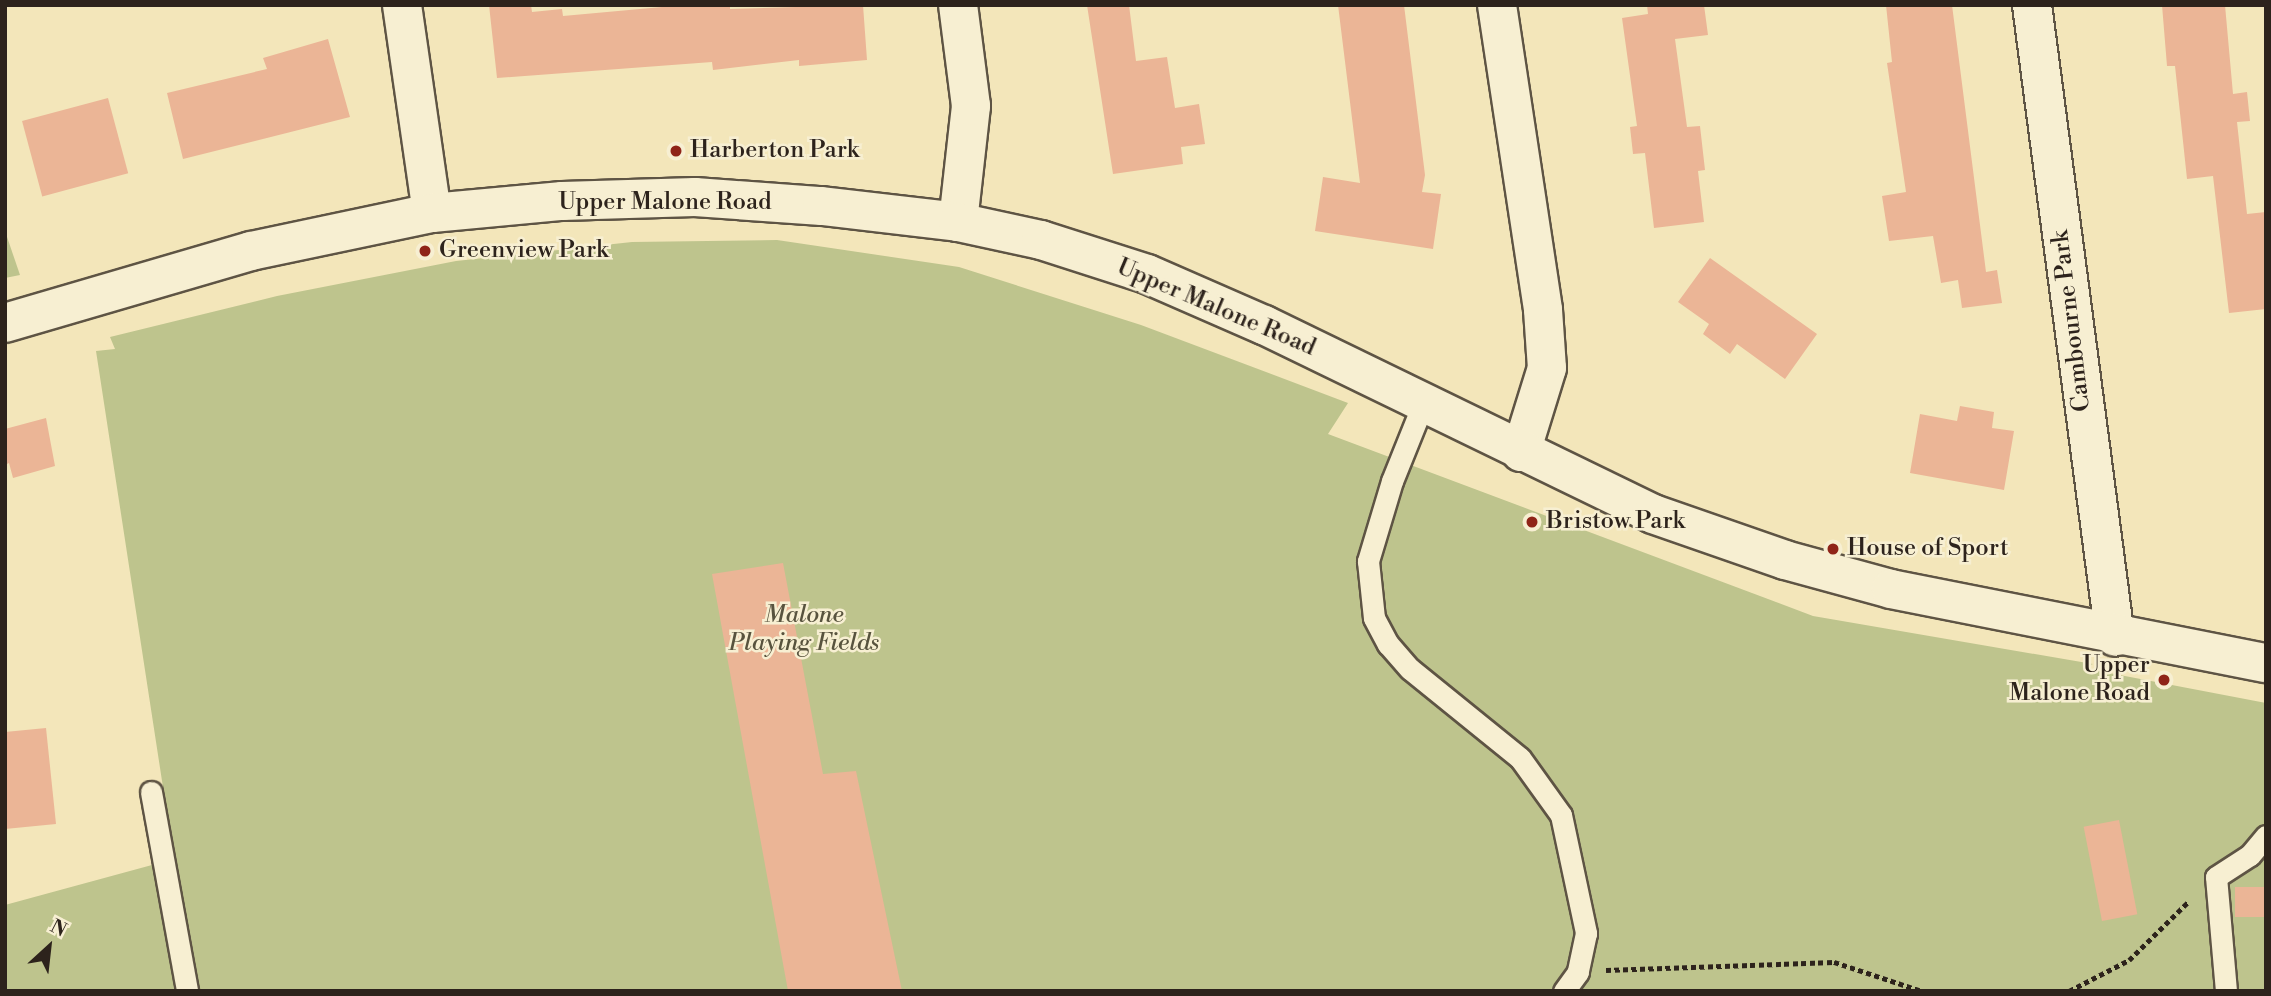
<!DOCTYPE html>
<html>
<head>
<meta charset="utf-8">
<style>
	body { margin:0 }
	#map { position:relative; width:2271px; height:996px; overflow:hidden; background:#f3e6ba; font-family:"Libre Bodoni",serif }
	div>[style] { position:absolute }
	.green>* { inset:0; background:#bec48d }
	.building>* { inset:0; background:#ebb596; transform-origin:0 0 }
	.path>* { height:4.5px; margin-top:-2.25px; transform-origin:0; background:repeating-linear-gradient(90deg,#2d231c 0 5px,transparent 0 8.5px) }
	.roads { filter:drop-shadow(2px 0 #5e5444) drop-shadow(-2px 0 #5e5444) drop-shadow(0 2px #5e5444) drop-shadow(0 -2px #5e5444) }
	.lane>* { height:21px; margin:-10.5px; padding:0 10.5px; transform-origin:10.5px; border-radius:10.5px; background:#f7efd2 }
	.street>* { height:38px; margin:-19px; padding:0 19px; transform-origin:19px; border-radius:19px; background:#f7efd2 }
	.secondary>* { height:38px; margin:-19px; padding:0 19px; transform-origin:19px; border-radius:19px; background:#f7efd2 }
	.dots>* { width:19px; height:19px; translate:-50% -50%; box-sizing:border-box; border:4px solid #f7efd2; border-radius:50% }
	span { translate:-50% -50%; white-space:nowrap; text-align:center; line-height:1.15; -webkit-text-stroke:5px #f7efd2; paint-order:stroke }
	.poi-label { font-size:24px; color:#2d231c }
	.left { translate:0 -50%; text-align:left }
	.right { translate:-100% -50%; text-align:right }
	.street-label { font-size:24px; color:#2d231c }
	.park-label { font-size:24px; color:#58533e; font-style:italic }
	.frame { position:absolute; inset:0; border:7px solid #2d231c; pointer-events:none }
	.north { position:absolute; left:14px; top:912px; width:70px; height:70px; -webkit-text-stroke:5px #f7efd2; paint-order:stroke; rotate:27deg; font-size:19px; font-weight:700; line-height:28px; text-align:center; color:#2d231c }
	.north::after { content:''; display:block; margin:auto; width:24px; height:32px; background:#2d231c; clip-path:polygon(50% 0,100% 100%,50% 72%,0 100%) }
</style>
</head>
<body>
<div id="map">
	<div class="green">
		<div style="clip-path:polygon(5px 231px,20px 275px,5px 278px)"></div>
		<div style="clip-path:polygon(777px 240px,959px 267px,1141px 325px,1348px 403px,1328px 434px,1813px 616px,2093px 664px,2083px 668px,2266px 703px,2266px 991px,5px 991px,5px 905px,174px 859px,96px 351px,115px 349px,110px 337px,277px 296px,456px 261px,632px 242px)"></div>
	</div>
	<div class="building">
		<div style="clip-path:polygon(489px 5px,531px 5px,532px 12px,562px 9px,563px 16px,684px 5px,730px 5px,730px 9px,863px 5px,867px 60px,799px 66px,799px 60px,713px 70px,712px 62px,497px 78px)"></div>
		<div style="clip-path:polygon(1087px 5px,1129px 5px,1136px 61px,1167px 57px,1175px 108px,1199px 104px,1205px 144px,1181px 147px,1183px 164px,1113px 174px)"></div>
		<div style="clip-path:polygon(1338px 5px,1404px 5px,1425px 175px,1422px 192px,1441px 194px,1433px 249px,1315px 231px,1323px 177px,1360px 183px)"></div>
		<div style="clip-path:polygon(1647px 5px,1704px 5px,1708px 35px,1675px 39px,1687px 127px,1700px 126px,1705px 170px,1698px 171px,1704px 222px,1654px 228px,1645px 153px,1633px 154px,1630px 127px,1637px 126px,1622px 18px,1648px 14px)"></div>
		<div style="clip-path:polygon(1886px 5px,1952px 5px,1986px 272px,1997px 270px,2002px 303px,1962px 308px,1958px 280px,1941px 283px,1933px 236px,1889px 241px,1882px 196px,1906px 192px,1887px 63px,1892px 62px)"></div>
		<div style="clip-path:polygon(2162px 5px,2225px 5px,2233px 94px,2247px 92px,2250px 121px,2237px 122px,2247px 214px,2266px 212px,2266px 309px,2229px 313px,2213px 176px,2187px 179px,2175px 66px,2167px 66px)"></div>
		<div style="clip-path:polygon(328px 39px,350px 117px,183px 159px,167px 93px,267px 69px,263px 58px)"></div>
		<div style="left:108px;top:98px;width:78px;height:89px;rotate:75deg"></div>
		<div style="clip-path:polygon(1710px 258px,1817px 334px,1785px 379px,1737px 344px,1730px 354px,1703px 334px,1709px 324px,1678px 302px)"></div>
		<div style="clip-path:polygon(1960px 406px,1994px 412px,1992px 428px,2014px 431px,2004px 490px,1910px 473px,1920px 414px,1957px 421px)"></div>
		<div style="clip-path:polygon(46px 418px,55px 466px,13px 478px,9px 463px,5px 465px,5px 429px)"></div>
		<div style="clip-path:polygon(783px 563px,823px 774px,856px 771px,902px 991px,788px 991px,712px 574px)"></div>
		<div style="clip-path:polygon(46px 728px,56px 824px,5px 829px,5px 732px)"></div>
		<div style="left:2119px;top:820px;width:96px;height:36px;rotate:79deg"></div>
		<div style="left:2266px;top:887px;width:30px;height:31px;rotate:90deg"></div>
	</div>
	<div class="path">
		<div style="left:1606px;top:970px;width:228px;rotate:-2deg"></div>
		<div style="left:1834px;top:962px;width:93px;rotate:18.2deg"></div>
		<div style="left:2069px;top:991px;width:68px;rotate:-27.3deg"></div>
		<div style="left:2129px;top:960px;width:84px;rotate:-44.5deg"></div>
	</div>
	<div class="roads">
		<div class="lane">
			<div style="left:1423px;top:404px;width:83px;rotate:111.9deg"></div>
			<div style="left:1392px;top:481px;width:84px;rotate:106.7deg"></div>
			<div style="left:1368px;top:561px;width:57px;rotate:84deg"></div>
			<div style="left:1374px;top:618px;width:30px;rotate:62deg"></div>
			<div style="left:1388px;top:644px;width:33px;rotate:49deg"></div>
			<div style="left:1410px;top:669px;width:141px;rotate:39deg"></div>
			<div style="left:1520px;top:758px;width:70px;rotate:54.3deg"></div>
			<div style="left:1561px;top:815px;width:121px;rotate:78deg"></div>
			<div style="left:1586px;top:933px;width:40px;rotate:102deg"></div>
			<div style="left:1578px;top:972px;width:24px;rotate:126deg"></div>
			<div style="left:151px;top:792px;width:202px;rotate:79.7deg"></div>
			<div style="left:2226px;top:991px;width:114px;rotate:-95deg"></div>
			<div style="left:2216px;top:877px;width:40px;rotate:-32.9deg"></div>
			<div style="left:2250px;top:855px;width:25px;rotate:-50deg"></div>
		</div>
		<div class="street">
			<div style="left:402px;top:5px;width:210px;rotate:81.8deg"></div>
			<div style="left:1497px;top:5px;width:308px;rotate:81.4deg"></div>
			<div style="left:1543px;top:310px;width:58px;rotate:86.1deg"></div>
			<div style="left:1547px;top:368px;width:88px;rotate:107.2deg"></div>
			<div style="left:2032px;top:5px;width:637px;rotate:82.52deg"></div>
			<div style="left:958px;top:222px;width:117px;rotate:-83.6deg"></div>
			<div style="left:971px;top:106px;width:102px;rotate:-97.3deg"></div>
		</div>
		<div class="secondary">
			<div style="left:5px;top:323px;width:256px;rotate:-16.3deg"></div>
			<div style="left:251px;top:251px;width:185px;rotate:-11.9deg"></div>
			<div style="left:432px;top:213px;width:131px;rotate:-5.3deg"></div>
			<div style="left:562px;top:201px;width:133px;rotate:-1.7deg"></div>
			<div style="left:695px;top:197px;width:127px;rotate:4.1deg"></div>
			<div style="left:822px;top:206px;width:137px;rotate:6.7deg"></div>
			<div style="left:958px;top:222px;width:85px;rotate:12.2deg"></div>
			<div style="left:1041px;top:240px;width:111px;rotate:17.8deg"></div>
			<div style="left:1147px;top:274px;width:128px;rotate:23.6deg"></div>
			<div style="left:1264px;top:325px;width:432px;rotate:25.9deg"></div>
			<div style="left:1653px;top:514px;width:140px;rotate:19.2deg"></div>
			<div style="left:1785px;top:560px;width:110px;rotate:15.3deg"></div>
			<div style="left:1891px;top:589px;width:382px;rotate:11.2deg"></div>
		</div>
	</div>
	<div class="dots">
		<div style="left:676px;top:151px;background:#8f2418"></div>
		<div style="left:425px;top:251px;background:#8f2418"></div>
		<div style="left:1532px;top:522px;background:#8f2418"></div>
		<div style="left:1833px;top:549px;background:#8f2418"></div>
		<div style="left:2164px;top:680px;background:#8f2418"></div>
	</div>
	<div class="poi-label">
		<span class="left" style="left:690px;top:151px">Harberton Park</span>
		<span class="left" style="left:439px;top:251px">Greenview Park</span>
		<span class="left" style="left:1546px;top:522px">Bristow Park</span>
		<span class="left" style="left:1847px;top:549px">House of Sport</span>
		<span class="right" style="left:2150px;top:680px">Upper<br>Malone Road</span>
	</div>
	<div class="street-label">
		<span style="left:665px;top:203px">Upper Malone Road</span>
		<span style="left:1216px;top:308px;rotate:23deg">Upper Malone Road</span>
		<span style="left:2072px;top:321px;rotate:-97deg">Cambourne Park</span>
	</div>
	<div class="park-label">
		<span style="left:804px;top:630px">Malone<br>Playing Fields</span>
	</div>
	<div class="frame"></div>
	<div class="north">N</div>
</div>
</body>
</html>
